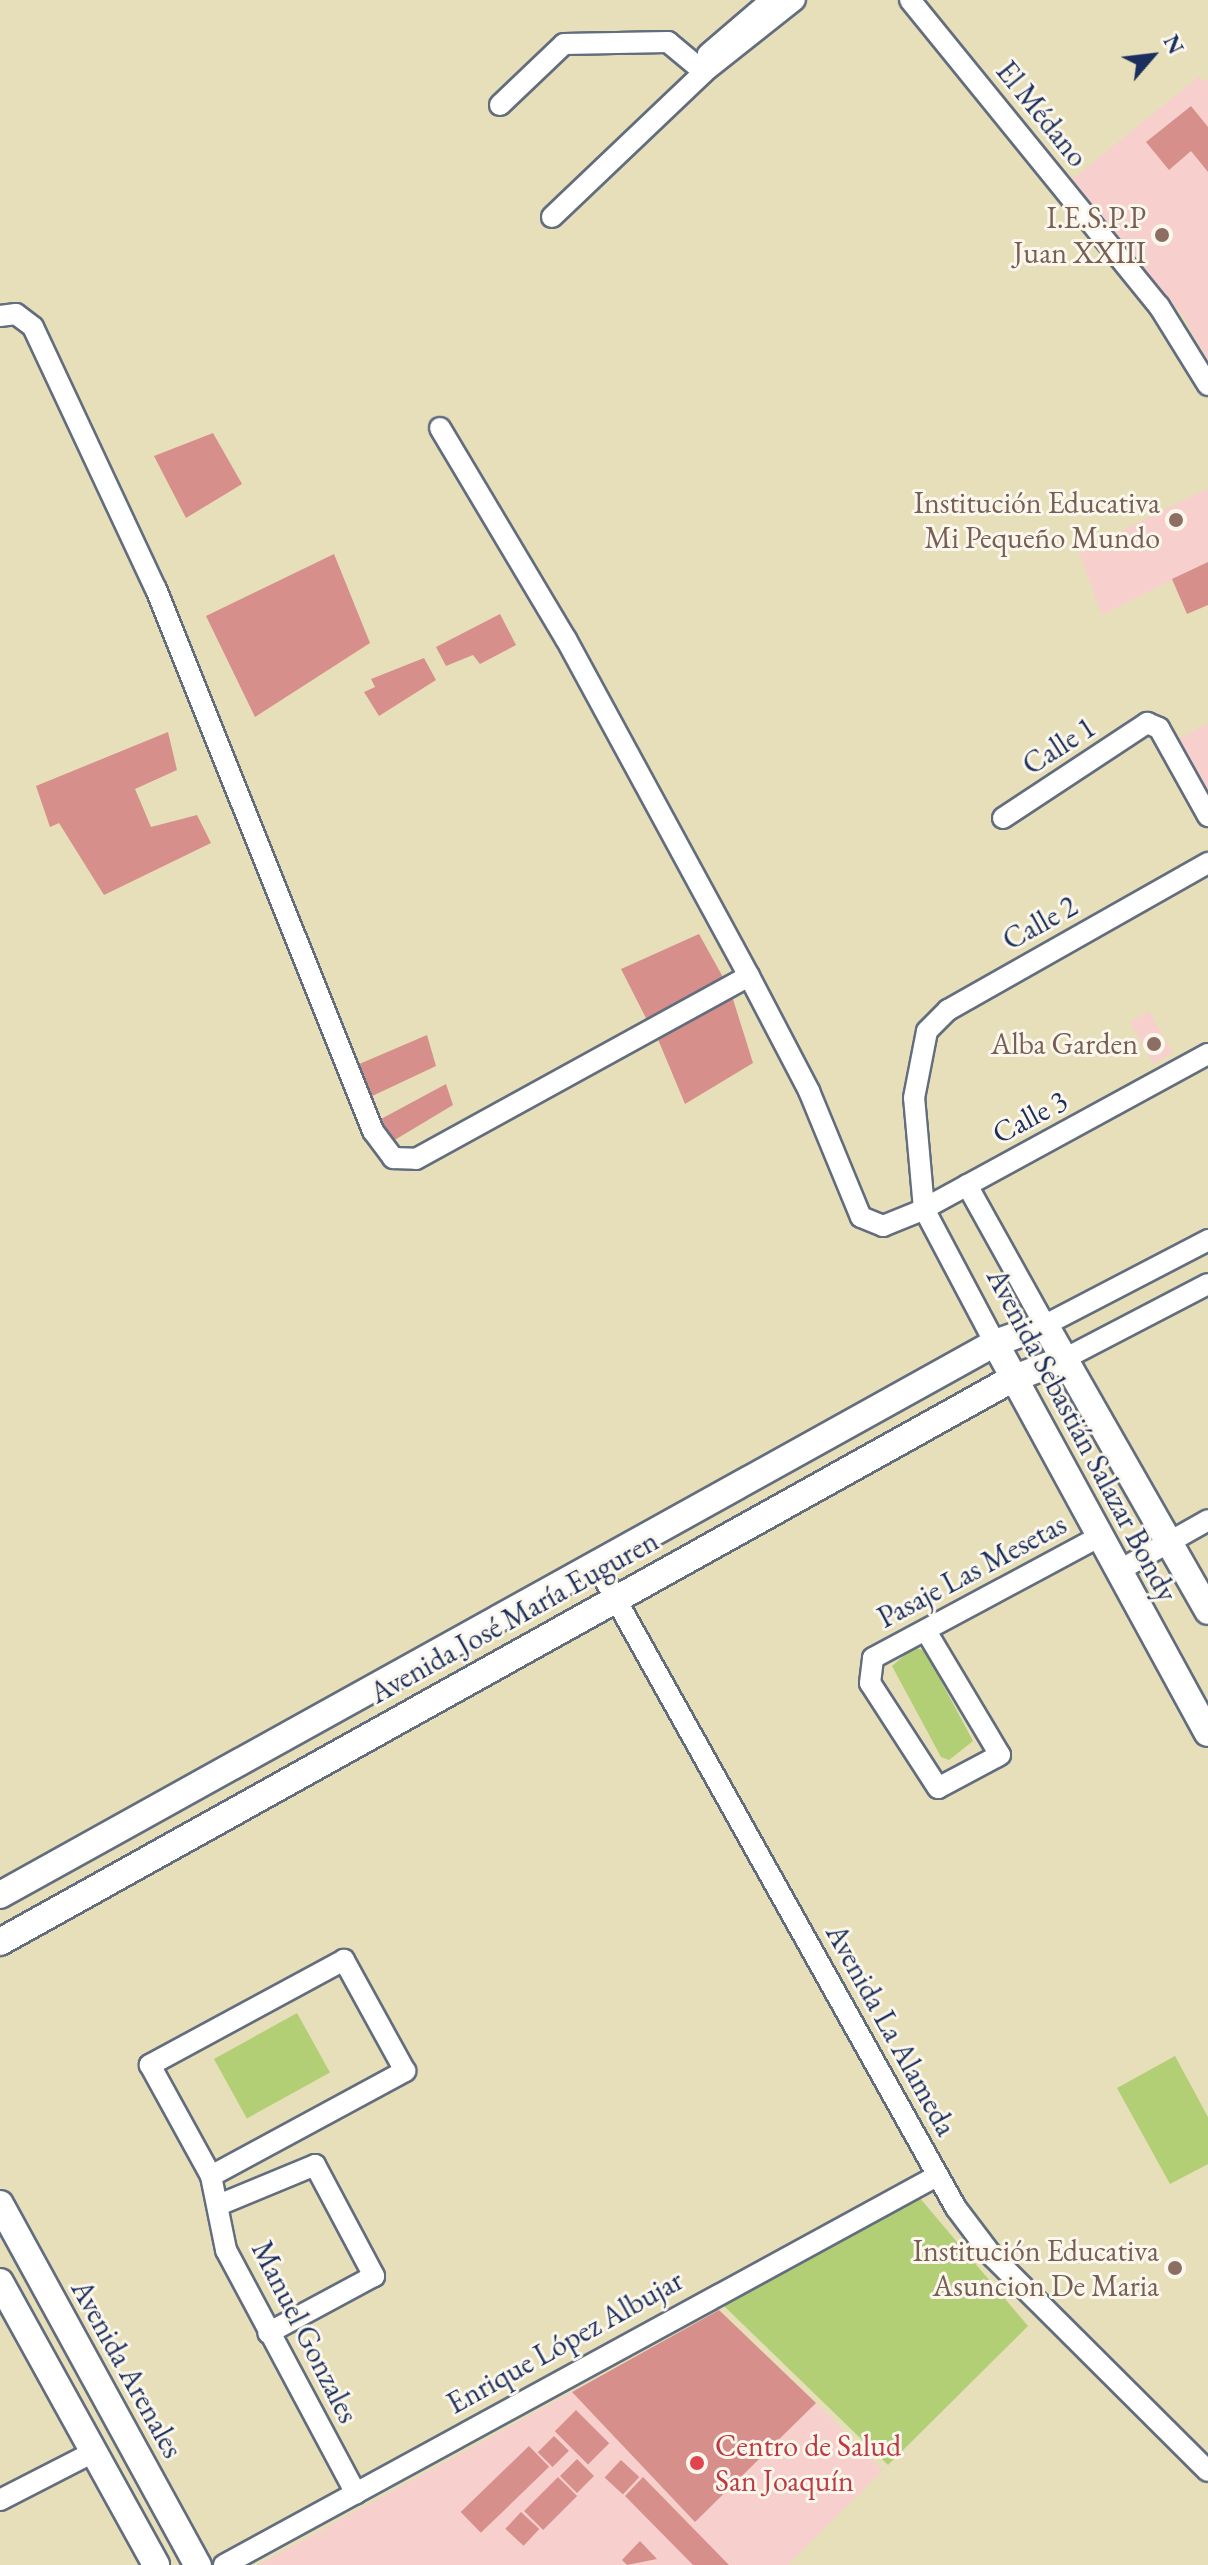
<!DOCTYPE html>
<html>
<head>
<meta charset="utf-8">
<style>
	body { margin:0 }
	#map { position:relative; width:1208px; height:2565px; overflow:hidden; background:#e6dfba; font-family:"EB Garamond",serif }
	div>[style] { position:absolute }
	.built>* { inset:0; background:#f7d0cd; transform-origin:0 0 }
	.green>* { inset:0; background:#b2cf76; transform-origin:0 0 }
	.building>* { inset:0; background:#d78f8b; transform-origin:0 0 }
	.roads { filter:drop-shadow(2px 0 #626d7e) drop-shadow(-2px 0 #626d7e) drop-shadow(0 2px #626d7e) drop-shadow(0 -2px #626d7e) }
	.minor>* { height:20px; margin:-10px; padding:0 10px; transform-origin:10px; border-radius:10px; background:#fff }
	.tertiary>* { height:26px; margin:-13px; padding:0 13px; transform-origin:13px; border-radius:13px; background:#fff }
	.dots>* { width:22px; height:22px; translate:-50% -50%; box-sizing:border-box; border:4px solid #fbf7ec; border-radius:50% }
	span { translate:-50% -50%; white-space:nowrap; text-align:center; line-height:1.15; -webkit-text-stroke:6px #fbf7ec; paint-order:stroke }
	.street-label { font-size:30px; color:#1b2f5e }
	.education-label { font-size:30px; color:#785e54 }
	.right { translate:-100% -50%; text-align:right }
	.health-label { font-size:30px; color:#be3a42 }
	.left { translate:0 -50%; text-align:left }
	.north { position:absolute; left:1112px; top:16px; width:80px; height:80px; -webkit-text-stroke:6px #fbf7ec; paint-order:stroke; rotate:62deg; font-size:22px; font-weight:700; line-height:32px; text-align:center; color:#1b2f5e }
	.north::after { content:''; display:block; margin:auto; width:28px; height:36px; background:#1b2f5e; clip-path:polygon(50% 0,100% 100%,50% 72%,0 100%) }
</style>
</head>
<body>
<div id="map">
	<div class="built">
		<div style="clip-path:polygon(1198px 77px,1208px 81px,1208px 362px,1184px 317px,1070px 181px)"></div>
		<div style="clip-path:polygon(1208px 488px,1208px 562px,1102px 615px,1079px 552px)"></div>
		<div style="clip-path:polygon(1208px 723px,1208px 799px,1175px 741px)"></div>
		<div style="left:1149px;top:1011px;width:48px;height:22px;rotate:61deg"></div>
		<div style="clip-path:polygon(572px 2392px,695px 2522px,816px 2403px,883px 2470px,788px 2565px,258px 2565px)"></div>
	</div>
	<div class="green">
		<div style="clip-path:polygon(914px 1647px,925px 1651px,973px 1741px,949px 1760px,941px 1757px,892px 1666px)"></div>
		<div style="left:297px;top:2013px;width:68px;height:95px;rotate:61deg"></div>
		<div style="clip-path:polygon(1175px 2056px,1208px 2117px,1208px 2164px,1170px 2184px,1117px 2088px)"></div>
		<div style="clip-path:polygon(919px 2197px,1028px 2326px,888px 2465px,722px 2304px)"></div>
	</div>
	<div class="building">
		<div style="clip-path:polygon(1191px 106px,1208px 127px,1208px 172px,1191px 151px,1169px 170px,1146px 142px)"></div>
		<div style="clip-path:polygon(213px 433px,242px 484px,186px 518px,154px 456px)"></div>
		<div style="clip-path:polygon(334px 554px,370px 643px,255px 717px,206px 616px)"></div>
		<div style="clip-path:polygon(1208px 562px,1208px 605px,1187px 614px,1172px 579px)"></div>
		<div style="clip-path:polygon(500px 614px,516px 645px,480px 664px,473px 655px,446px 666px,436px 647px)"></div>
		<div style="clip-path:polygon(424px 658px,436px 680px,379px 716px,364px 692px,375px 687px,371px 679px)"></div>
		<div style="clip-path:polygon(168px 732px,177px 770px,135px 789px,151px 827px,197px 815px,211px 843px,104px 895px,59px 823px,50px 827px,36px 786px)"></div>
		<div style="clip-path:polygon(699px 934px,724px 979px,649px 1024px,621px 969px)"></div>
		<div style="clip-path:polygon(732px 996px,753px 1063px,685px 1104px,657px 1037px)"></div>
		<div style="clip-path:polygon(427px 1035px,436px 1066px,368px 1098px,357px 1065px)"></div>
		<div style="clip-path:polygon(446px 1084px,453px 1105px,393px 1141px,381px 1119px)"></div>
		<div style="clip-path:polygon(719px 2310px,816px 2403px,695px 2522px,572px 2392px)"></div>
		<div style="left:576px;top:2410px;width:47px;height:30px;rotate:45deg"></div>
		<div style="left:554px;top:2436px;width:21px;height:23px;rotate:45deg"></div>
		<div style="left:529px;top:2446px;width:29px;height:95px;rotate:46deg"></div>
		<div style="left:577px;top:2459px;width:24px;height:24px;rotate:45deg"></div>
		<div style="left:621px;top:2460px;width:25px;height:24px;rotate:43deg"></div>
		<div style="left:558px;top:2477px;width:27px;height:48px;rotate:45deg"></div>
		<div style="clip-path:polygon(643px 2477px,729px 2565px,693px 2565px,625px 2496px)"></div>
		<div style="left:521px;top:2512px;width:25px;height:23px;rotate:43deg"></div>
		<div style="clip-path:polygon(640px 2541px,657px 2559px,627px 2565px,622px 2560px)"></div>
	</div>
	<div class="roads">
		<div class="minor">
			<div style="left:910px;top:0;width:395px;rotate:50.9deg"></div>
			<div style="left:1159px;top:306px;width:93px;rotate:58.2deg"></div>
			<div style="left:704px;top:72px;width:18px;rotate:-77deg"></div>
			<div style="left:708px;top:54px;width:83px;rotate:-40.6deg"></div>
			<div style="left:500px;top:105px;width:88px;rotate:-43.6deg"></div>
			<div style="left:564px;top:44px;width:104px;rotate:-1.1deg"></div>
			<div style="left:668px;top:42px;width:47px;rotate:39.8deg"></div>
			<div style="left:552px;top:217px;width:210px;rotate:-43.6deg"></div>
			<div style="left:704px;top:72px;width:116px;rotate:-38.4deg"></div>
			<div style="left:0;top:316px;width:16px;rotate:-7deg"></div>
			<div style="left:16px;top:314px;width:21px;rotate:37deg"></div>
			<div style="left:33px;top:327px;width:289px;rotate:64.9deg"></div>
			<div style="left:156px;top:589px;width:584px;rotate:68.18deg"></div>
			<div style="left:373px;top:1131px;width:34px;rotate:53deg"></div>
			<div style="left:393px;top:1158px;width:23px;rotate:2deg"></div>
			<div style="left:416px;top:1159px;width:380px;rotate:-28.8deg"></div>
			<div style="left:440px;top:428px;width:246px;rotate:59.2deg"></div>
			<div style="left:566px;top:639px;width:383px;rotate:61.5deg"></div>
			<div style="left:749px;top:976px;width:130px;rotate:62.4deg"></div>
			<div style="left:809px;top:1091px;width:136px;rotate:67.6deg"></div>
			<div style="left:861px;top:1217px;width:24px;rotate:22deg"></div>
			<div style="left:883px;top:1226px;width:38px;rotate:-22deg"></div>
			<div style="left:918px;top:1212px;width:330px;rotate:-28.6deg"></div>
			<div style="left:1003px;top:818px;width:173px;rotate:-33.4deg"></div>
			<div style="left:1147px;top:723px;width:13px;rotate:23deg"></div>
			<div style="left:1159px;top:728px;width:101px;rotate:60.9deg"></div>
			<div style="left:967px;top:1185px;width:160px;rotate:60.9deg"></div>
			<div style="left:1045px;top:1325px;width:184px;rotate:-27.5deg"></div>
			<div style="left:995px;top:1343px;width:152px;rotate:-117.9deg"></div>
			<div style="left:924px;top:1209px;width:111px;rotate:-95.1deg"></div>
			<div style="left:914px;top:1098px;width:68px;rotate:-79deg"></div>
			<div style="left:927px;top:1031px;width:30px;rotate:-45deg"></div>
			<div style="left:948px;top:1010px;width:299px;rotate:-29.5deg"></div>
			<div style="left:1064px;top:1359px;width:162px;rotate:-27.5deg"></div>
			<div style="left:595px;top:1562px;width:740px;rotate:60.8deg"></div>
			<div style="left:956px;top:2208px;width:61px;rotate:52.9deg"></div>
			<div style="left:993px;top:2257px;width:303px;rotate:44.9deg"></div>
			<div style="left:1118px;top:1571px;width:103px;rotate:-29.5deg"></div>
			<div style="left:926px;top:1631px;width:144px;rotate:59.2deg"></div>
			<div style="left:1000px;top:1755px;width:70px;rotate:152deg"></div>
			<div style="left:938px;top:1788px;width:125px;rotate:-122.9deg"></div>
			<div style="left:870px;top:1683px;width:25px;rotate:-83deg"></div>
			<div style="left:873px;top:1658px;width:256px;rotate:-28.2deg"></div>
			<div style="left:211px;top:2176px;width:221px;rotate:-28.4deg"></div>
			<div style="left:405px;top:2071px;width:127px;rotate:-118.8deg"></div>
			<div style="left:344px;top:1960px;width:221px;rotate:151.6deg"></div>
			<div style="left:150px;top:2065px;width:127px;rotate:61.2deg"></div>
			<div style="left:211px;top:2176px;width:76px;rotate:78.5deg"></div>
			<div style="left:226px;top:2250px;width:276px;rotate:61.9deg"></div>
			<div style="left:221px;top:2204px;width:102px;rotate:-22.5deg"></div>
			<div style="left:315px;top:2165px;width:126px;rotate:62deg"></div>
			<div style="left:374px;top:2276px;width:120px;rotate:151.7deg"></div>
			<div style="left:0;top:2500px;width:106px;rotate:-27.1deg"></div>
			<div style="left:224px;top:2565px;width:812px;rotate:-28.62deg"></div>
		</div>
		<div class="tertiary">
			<div style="left:995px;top:1343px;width:444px;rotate:61.4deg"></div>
			<div style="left:0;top:1895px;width:1138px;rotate:-29.02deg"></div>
			<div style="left:995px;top:1343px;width:53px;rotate:-19.8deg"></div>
			<div style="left:1045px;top:1325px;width:329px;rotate:60.3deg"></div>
			<div style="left:0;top:1942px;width:1158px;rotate:-29.09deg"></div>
			<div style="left:1012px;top:1379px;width:56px;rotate:-21deg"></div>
			<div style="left:0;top:2204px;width:412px;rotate:61.3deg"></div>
			<div style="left:0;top:2282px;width:323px;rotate:61.1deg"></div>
		</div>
	</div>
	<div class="dots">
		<div style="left:1162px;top:235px;background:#8d6e63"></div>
		<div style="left:1176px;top:520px;background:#8d6e63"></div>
		<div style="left:1154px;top:1044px;background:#8d6e63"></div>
		<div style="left:1175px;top:2268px;background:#8d6e63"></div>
		<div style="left:697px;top:2463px;background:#e0444e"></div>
	</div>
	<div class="street-label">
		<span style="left:1042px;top:114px;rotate:51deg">El Médano</span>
		<span style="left:1059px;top:746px;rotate:-33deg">Calle 1</span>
		<span style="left:1040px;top:923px;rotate:-29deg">Calle 2</span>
		<span style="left:1030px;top:1117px;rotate:-28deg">Calle 3</span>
		<span style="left:1082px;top:1435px;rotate:62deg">Avenida Sebastián Salazar Bondy</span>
		<span style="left:972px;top:1571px;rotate:-28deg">Pasaje Las Mesetas</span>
		<span style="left:514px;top:1617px;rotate:-29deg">Avenida José María Euguren</span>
		<span style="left:891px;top:2030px;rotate:61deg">Avenida La Alameda</span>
		<span style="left:305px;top:2332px;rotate:63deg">Manuel Gonzales</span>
		<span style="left:565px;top:2342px;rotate:-29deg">Enrique López Albujar</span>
		<span style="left:127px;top:2369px;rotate:61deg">Avenida Arenales</span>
	</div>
	<div class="education-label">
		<span class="right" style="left:1146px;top:235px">I.E.S.P.P<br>Juan XXIII</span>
		<span class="right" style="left:1160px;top:520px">Institución Educativa<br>Mi Pequeño Mundo</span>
		<span class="right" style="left:1138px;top:1044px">Alba Garden</span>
		<span class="right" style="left:1159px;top:2268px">Institución Educativa<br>Asuncion De Maria</span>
	</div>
	<div class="health-label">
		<span class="left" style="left:715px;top:2463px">Centro de Salud<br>San Joaquín</span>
	</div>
	<div class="north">N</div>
</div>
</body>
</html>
